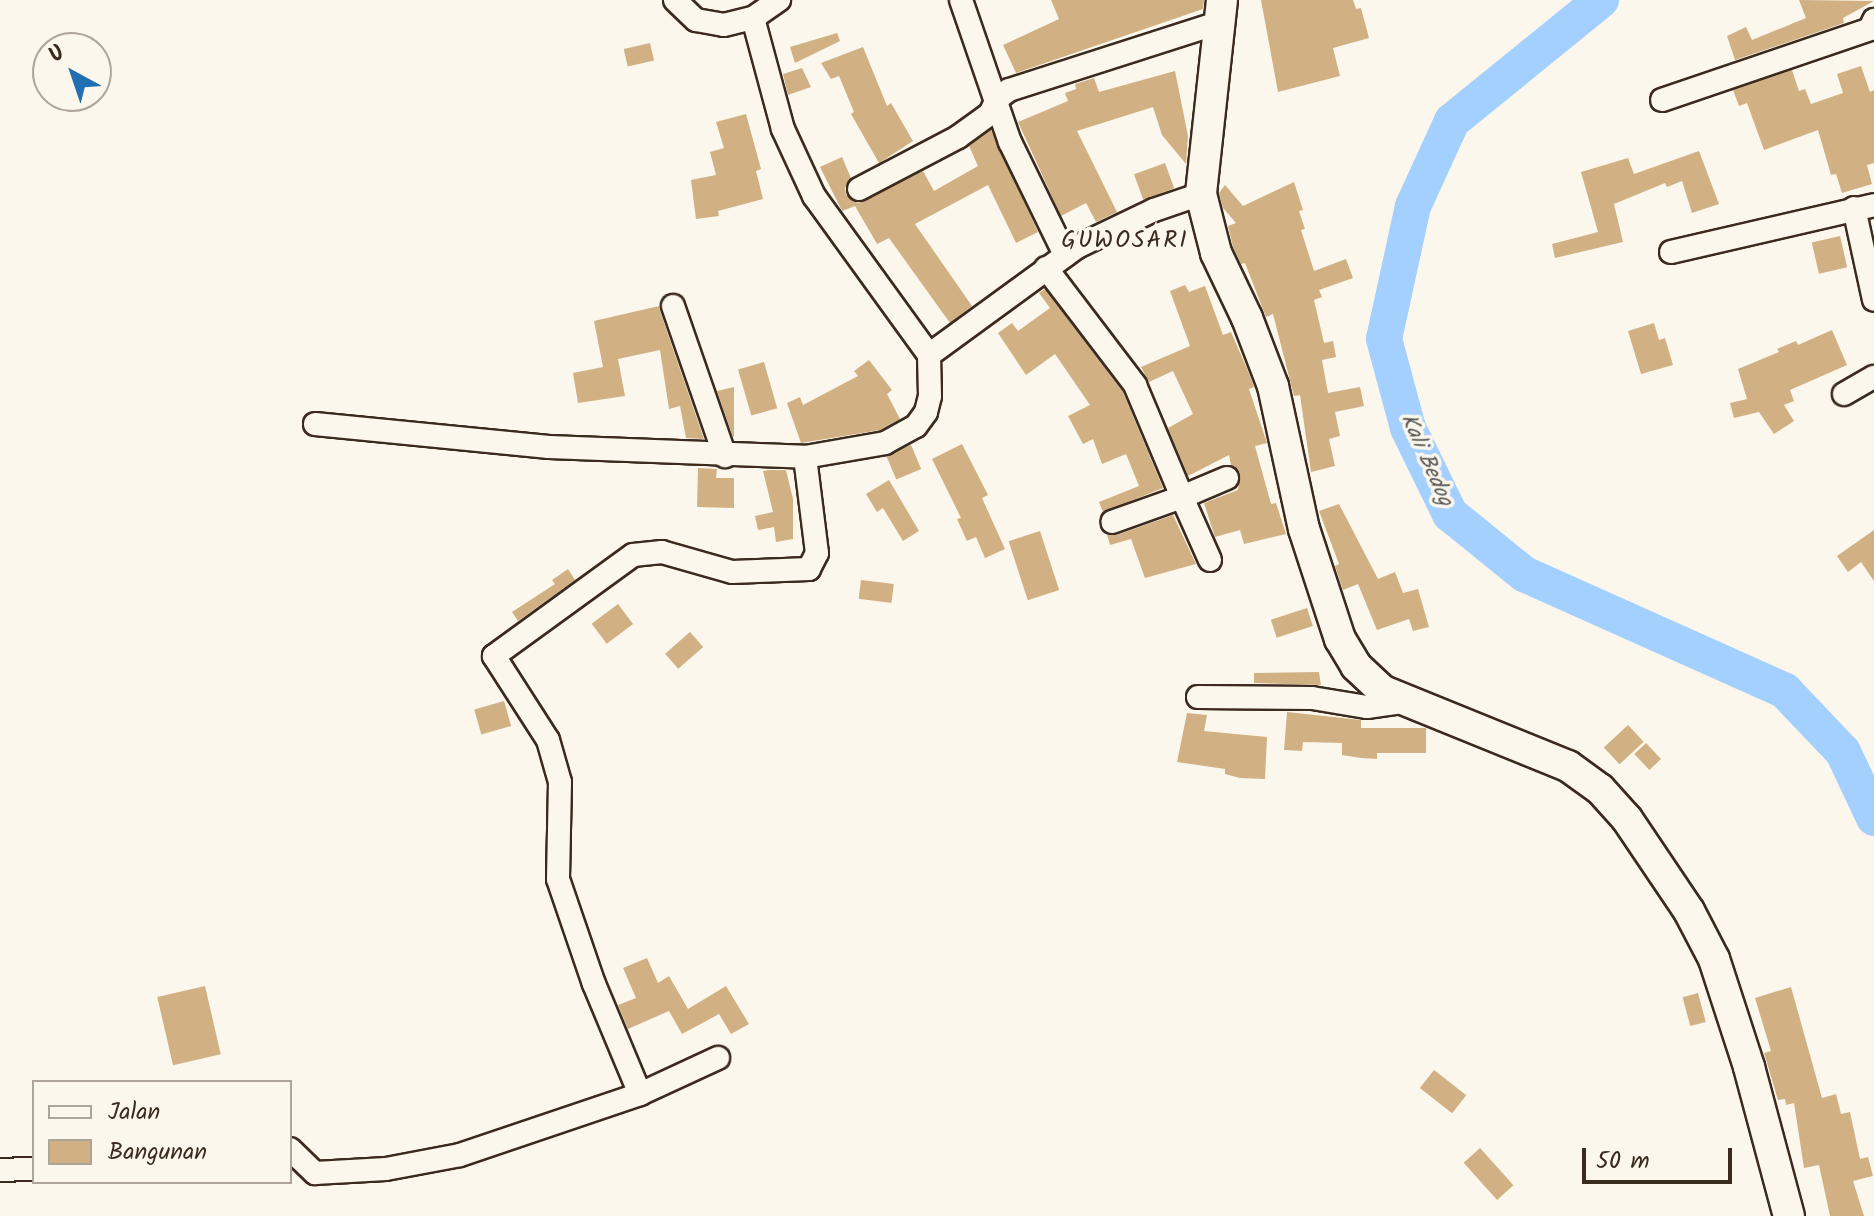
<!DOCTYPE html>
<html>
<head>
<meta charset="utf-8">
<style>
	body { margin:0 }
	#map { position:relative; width:1874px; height:1216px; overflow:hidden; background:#fbf7ec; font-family:Kalam,sans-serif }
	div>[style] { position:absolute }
	.river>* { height:36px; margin:-18px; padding:0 18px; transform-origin:18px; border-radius:18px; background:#a4d0ff }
	.building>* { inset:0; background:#d1b184; transform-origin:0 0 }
	.roads { filter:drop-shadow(2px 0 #3b2a1e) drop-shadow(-2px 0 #3b2a1e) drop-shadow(0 2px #3b2a1e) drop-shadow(0 -2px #3b2a1e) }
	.street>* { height:22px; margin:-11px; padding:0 11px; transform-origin:11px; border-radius:11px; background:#fbf7ec }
	.secondary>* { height:30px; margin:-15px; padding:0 15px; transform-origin:15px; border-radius:15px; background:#fbf7ec }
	span { translate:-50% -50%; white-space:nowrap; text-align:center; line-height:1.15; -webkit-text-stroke:7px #fbf7ec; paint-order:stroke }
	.water-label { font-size:22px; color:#555456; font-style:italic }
	.quarter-label { font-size:24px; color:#3b2a1e; letter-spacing:2px }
	.legend { position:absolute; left:32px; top:1080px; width:260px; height:104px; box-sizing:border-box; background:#fbf7ec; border:2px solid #aea59a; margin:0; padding:10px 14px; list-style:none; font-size:24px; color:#3b2a1e }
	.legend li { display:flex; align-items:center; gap:16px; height:40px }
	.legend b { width:40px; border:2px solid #aea59a }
	.north { position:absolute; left:32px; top:32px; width:80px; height:80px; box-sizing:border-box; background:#fbf7ec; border:2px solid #aea59a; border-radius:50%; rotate:320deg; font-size:22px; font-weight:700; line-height:32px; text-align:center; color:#3b2a1e }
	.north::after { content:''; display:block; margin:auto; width:28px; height:36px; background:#1f6fb2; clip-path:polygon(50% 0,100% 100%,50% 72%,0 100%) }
	.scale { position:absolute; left:1582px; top:1148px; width:150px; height:36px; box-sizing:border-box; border:4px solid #3b2a1e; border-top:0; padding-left:10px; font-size:24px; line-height:28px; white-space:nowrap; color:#3b2a1e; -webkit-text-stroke:6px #fbf7ec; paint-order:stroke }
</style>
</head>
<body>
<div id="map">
	<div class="river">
		<div style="left:1601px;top:0;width:192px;rotate:140.9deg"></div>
		<div style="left:1452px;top:121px;width:94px;rotate:114.6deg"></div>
		<div style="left:1413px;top:206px;width:136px;rotate:102.3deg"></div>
		<div style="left:1384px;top:339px;width:92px;rotate:74.9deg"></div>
		<div style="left:1408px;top:428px;width:96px;rotate:64deg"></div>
		<div style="left:1450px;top:514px;width:95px;rotate:39deg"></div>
		<div style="left:1524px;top:574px;width:286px;rotate:24.1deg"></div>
		<div style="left:1785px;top:691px;width:84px;rotate:46.4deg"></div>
		<div style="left:1843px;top:752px;width:73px;rotate:64.8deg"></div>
	</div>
	<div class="building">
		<div style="clip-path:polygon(1051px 0,1204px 0,1203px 9px,1016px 73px,1003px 45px,1059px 19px)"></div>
		<div style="clip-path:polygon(1261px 0,1353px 0,1356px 9px,1361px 8px,1369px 38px,1333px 48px,1340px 76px,1278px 92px)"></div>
		<div style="clip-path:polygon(1799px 0,1874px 1px,1843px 18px,1844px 23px,1735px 60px,1727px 36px,1746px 27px,1752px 40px,1806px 18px)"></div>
		<div style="clip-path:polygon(837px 33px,840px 41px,795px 63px,790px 47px)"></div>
		<div style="left:650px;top:43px;width:18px;height:27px;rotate:77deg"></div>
		<div style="clip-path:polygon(863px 47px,887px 106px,891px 103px,913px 141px,879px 163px,851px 114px,854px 112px,839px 76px,831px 79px,821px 63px)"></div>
		<div style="clip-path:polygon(1861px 66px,1870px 92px,1874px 90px,1874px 163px,1867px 165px,1872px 184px,1842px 193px,1836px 174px,1831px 175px,1818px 130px,1764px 150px,1747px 103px,1739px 106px,1733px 90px,1792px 70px,1799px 91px,1805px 89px,1811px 104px,1843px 93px,1837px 74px)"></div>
		<div style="clip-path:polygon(802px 68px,811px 87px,788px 95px,783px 74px)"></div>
		<div style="clip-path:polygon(1175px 71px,1188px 136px,1186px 164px,1162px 135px,1153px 107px,1077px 131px,1117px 212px,1096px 222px,1086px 203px,1061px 216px,1018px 122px,1068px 101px,1065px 93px,1076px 89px,1075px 84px,1094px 78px,1099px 92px)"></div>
		<div style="clip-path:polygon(746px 114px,761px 169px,756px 171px,763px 199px,718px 211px,719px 216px,696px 219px,691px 180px,716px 175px,710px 152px,724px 148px,716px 122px)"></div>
		<div style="clip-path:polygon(991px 130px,1038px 232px,1016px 243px,988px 185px,915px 224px,972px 306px,950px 323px,889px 238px,877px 244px,855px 206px,842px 211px,820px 167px,842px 157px,851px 178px,845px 188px,846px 195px,858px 203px,923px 171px,934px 191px,978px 166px,969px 146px)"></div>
		<div style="clip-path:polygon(1699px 151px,1719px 204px,1692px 213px,1682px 181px,1667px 187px,1665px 183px,1614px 204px,1623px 242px,1555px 258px,1552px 244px,1598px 232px,1581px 172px,1628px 158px,1634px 174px)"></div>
		<div style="left:1165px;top:163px;width:27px;height:33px;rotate:70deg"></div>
		<div style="clip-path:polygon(1294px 182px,1303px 210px,1299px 211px,1305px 229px,1301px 230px,1314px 271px,1346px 259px,1353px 278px,1319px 290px,1322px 297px,1314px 300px,1324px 343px,1333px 341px,1336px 357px,1322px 360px,1328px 393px,1360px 387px,1364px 406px,1335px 412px,1340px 436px,1329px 439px,1335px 466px,1311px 472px,1300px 395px,1294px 396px,1273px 314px,1266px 317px,1245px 263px,1241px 264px,1233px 247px,1228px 226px,1236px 223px,1223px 208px,1219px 193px,1225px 185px,1243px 206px)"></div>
		<div style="left:1840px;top:236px;width:32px;height:29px;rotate:77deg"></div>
		<div style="clip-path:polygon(1185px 285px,1189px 292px,1205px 286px,1223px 335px,1231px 332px,1248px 371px,1254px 387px,1249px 389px,1267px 443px,1255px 446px,1271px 504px,1276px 503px,1286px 534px,1244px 544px,1240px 530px,1215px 537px,1204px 503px,1238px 490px,1240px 472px,1231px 465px,1229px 455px,1188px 476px,1168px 428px,1193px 414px,1173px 371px,1149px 382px,1141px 367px,1190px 346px,1170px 291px)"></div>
		<div style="clip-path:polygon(1045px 289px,1123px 392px,1163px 488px,1103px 512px,1099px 502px,1139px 486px,1126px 454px,1102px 464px,1093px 439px,1083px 444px,1068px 416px,1090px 405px,1055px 354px,1026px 375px,998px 333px,1012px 323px,1018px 331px,1050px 308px,1039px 293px)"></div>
		<div style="clip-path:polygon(659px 306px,660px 311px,704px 439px,686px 438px,680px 406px,669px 409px,660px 350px,618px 359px,625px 396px,578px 403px,573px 373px,603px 367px,594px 321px)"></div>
		<div style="clip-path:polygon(1654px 323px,1659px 340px,1665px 338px,1673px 365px,1641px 374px,1628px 331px)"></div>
		<div style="clip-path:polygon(1832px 330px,1847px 365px,1790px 390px,1794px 401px,1784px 405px,1794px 421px,1774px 434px,1759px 412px,1734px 418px,1730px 403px,1747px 399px,1738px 369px,1779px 352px,1777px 349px,1796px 341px,1798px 345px)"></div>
		<div style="clip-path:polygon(869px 360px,892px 390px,887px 394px,900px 419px,880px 430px,801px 443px,787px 403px,800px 397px,803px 405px,858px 376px,854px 371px)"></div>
		<div style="left:764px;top:362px;width:48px;height:27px;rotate:74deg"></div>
		<div style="clip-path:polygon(734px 387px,734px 436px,733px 437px,717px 391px)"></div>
		<div style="clip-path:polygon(962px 444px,988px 495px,982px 498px,1005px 549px,985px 558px,976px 537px,967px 541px,957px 519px,961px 518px,932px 459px)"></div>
		<div style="left:911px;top:445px;width:26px;height:27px;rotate:67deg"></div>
		<div style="clip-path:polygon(698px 468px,717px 469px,716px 478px,734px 478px,734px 508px,697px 507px)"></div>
		<div style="clip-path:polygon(769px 470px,786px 470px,793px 499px,793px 539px,776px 542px,774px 527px,758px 530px,755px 516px,773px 512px,763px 471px)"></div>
		<div style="clip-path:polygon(889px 480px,919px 531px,903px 541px,883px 508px,877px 512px,866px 494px)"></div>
		<div style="clip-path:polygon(1339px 504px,1378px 579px,1395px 572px,1403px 593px,1418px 589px,1429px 627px,1413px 631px,1409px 619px,1377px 630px,1358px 584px,1343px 590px,1335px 566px,1339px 564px,1319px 511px)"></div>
		<div style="clip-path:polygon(1173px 515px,1196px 564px,1145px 578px,1131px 539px,1110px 545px,1107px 535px,1117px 535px)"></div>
		<div style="clip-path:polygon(1874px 530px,1874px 581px,1861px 562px,1848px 572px,1837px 556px)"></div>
		<div style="left:1040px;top:531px;width:62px;height:33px;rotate:72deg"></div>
		<div style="clip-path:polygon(568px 569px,575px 580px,518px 621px,512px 612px,555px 584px,552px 580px)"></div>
		<div style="left:861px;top:580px;width:33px;height:19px;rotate:7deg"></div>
		<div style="left:618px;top:604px;width:25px;height:33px;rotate:53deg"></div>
		<div style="left:1307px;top:608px;width:19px;height:38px;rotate:72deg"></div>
		<div style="left:690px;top:632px;width:20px;height:33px;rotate:49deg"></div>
		<div style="clip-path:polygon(1319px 672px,1321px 685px,1254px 683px,1254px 673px)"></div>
		<div style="left:504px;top:701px;width:26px;height:31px;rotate:74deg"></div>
		<div style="clip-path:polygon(1287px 712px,1361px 720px,1361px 728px,1426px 728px,1426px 753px,1377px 753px,1377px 759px,1361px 758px,1342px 755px,1342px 743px,1303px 742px,1302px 751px,1284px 750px)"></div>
		<div style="clip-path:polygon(1187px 713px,1207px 715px,1204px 731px,1267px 737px,1265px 779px,1240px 778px,1225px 774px,1225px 769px,1177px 762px)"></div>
		<div style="left:1628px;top:725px;width:23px;height:33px;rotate:47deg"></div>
		<div style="left:1646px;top:743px;width:22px;height:16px;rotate:47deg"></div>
		<div style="clip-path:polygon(647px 958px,658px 983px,669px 976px,688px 1009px,726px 986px,749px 1024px,731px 1034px,719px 1014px,682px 1034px,669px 1011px,628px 1029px,618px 1005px,636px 998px,623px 968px)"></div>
		<div style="left:205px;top:986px;width:70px;height:49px;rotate:77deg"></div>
		<div style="clip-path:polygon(1791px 987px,1822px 1098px,1836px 1094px,1841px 1114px,1850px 1112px,1860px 1159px,1868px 1157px,1873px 1176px,1853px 1181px,1864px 1216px,1830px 1216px,1819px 1165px,1804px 1168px,1794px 1103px,1786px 1105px,1785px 1099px,1778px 1100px,1764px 1053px,1771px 1051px,1755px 998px)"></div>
		<div style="left:1698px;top:993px;width:30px;height:16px;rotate:75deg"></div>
		<div style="left:1434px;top:1070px;width:41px;height:23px;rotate:38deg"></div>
		<div style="left:1480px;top:1148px;width:50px;height:22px;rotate:48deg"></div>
	</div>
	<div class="roads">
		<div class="street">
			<div style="left:675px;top:0;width:29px;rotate:44deg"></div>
			<div style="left:696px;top:20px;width:28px;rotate:10deg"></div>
			<div style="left:724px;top:25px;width:30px;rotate:-14deg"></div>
			<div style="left:753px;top:18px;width:32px;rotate:-35deg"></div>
			<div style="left:961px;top:0;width:150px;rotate:71deg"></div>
			<div style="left:1010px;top:142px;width:126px;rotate:64deg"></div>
			<div style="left:753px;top:18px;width:115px;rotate:74.9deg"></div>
			<div style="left:783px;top:129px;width:74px;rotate:65.2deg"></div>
			<div style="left:814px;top:196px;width:196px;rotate:54.1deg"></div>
			<div style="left:1662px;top:100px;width:220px;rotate:-18.8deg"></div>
			<div style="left:1870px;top:29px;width:10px;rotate:-66deg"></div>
			<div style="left:859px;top:189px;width:112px;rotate:-27.7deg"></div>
			<div style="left:958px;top:137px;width:39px;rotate:-36deg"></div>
			<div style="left:990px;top:114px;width:17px;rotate:-65deg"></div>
			<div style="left:997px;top:99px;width:15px;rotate:-37deg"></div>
			<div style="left:1009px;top:90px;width:219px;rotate:-17.8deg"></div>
			<div style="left:1854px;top:208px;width:94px;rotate:77.7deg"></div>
			<div style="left:1671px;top:252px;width:208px;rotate:-13deg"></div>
			<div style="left:1046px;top:268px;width:147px;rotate:52.7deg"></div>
			<div style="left:1135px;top:385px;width:121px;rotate:67.2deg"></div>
			<div style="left:1182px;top:497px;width:74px;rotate:160.3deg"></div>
			<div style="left:673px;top:306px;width:159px;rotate:70.9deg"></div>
			<div style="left:1844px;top:394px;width:34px;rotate:-30deg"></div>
			<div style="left:315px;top:424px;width:235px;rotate:5.6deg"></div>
			<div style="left:549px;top:447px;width:256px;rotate:2.2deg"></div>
			<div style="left:805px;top:457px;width:97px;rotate:82.9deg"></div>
			<div style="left:817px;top:553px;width:18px;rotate:117deg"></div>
			<div style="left:809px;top:569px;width:77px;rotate:177.8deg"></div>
			<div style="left:732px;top:572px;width:73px;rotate:-164.1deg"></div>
			<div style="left:662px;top:552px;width:29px;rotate:174deg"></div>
			<div style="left:633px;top:555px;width:172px;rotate:144deg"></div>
			<div style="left:494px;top:656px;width:100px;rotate:57.3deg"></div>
			<div style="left:548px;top:740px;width:44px;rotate:74.1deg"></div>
			<div style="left:560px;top:782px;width:97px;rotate:91.2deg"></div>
			<div style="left:558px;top:879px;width:111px;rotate:71.1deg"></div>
			<div style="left:594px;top:984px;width:119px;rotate:67.3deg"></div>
			<div style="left:805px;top:457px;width:81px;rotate:-9.9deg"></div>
			<div style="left:885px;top:443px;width:35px;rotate:-29deg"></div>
			<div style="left:916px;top:426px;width:17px;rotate:-54deg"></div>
			<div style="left:926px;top:412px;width:16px;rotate:-76deg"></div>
			<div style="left:930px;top:396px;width:41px;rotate:-91.4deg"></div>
			<div style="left:929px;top:355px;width:183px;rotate:-36.1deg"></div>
			<div style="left:1077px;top:247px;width:85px;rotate:-25.7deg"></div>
			<div style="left:1154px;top:210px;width:50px;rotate:-18.8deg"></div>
			<div style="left:1210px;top:560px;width:69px;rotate:-114deg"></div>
			<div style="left:1182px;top:497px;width:49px;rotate:-22.9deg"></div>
			<div style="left:1198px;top:697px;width:114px;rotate:0.5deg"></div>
			<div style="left:1312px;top:698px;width:56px;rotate:9.3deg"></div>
			<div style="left:1367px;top:707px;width:37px;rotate:-8deg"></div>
			<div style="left:290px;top:1149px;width:35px;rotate:44deg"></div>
			<div style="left:315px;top:1173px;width:71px;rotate:-3.2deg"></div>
			<div style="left:386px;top:1169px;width:75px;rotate:-10.7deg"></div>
			<div style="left:460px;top:1155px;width:190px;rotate:-18.7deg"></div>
			<div style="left:640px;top:1094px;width:86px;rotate:-24.8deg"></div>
			<div style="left:0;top:1170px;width:34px;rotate:-2deg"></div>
		</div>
		<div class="secondary">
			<div style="left:1222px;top:0;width:195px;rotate:96.2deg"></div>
			<div style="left:1201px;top:194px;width:61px;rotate:75.7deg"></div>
			<div style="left:1216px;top:253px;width:72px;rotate:64.5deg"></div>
			<div style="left:1247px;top:318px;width:73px;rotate:69.1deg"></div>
			<div style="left:1273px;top:386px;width:146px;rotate:77.8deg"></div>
			<div style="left:1304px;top:529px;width:116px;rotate:71.9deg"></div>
			<div style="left:1340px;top:639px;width:31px;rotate:59deg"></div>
			<div style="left:1356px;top:666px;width:37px;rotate:43deg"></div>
			<div style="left:1383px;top:691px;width:200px;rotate:22.1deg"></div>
			<div style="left:1568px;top:766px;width:39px;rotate:36deg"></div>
			<div style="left:1600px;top:789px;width:40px;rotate:48deg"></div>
			<div style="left:1627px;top:819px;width:111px;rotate:56deg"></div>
			<div style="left:1689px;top:911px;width:54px;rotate:62.5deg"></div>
			<div style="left:1714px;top:959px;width:114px;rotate:72deg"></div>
			<div style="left:1749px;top:1067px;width:154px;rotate:75deg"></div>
		</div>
	</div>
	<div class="water-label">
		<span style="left:1426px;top:460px;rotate:66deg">Kali Bedog</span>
	</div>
	<div class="quarter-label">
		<span style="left:1125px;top:241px">GUWOSARI</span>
	</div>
	<ul class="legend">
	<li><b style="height:10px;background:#fbf7ec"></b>Jalan</li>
	<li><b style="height:22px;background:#d1b184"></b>Bangunan</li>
	</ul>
	<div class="north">U</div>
	<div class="scale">50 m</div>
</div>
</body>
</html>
